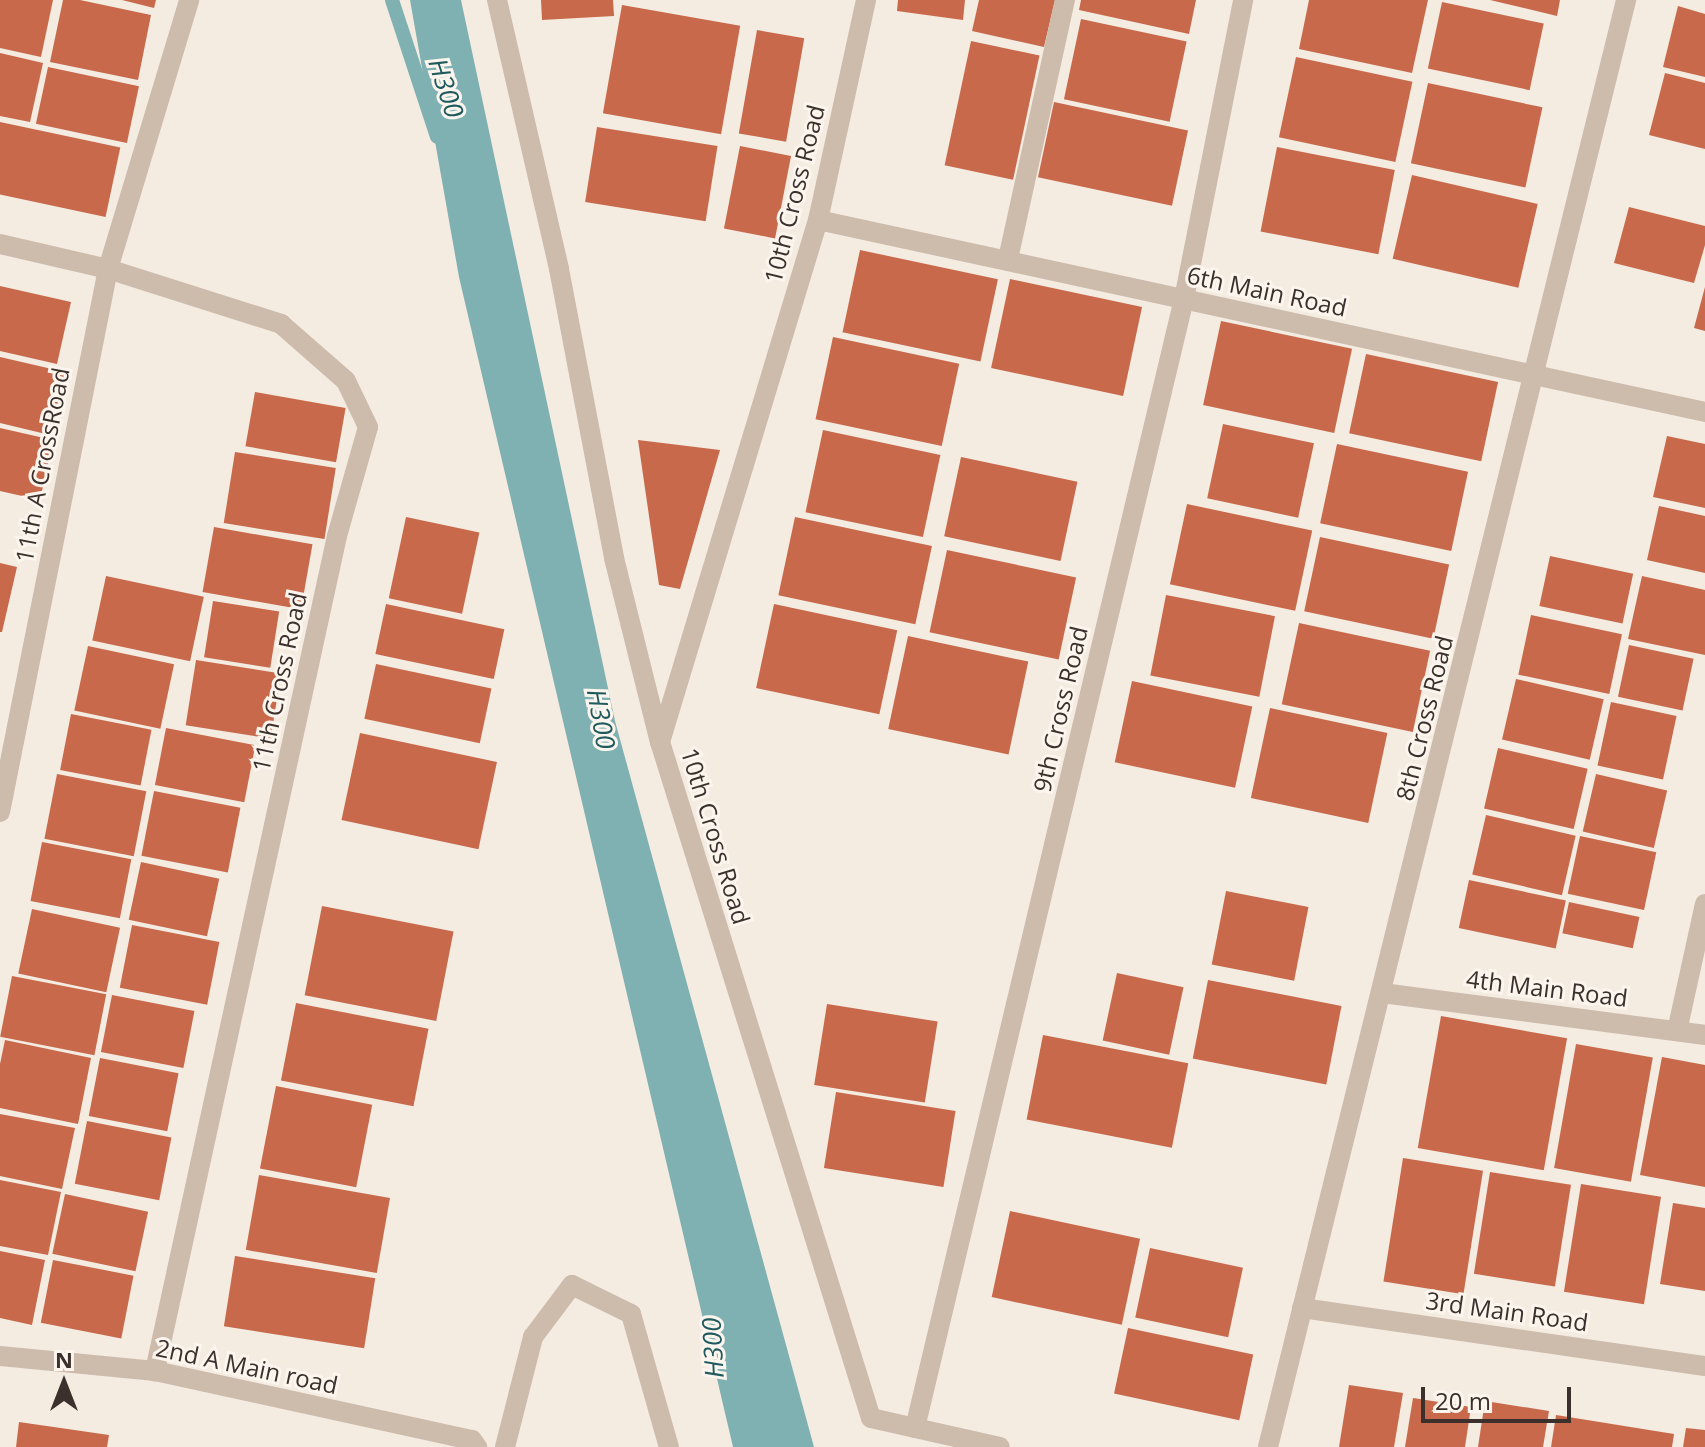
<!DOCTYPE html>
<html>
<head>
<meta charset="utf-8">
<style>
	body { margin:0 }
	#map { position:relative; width:1705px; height:1447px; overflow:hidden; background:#f4ebe1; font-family:"Open Sans",sans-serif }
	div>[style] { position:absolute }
	.water>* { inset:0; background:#7fb0b2 }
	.stream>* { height:14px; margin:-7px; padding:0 7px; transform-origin:7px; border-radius:7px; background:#7fb0b2 }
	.building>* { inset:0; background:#c8694b; transform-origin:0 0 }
	.minor>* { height:20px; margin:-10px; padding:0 10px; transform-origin:10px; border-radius:10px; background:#cdbbac }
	span { translate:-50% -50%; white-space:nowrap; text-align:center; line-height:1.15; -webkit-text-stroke:6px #fbf5ee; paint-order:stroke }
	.street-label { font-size:24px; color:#3b302b }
	.water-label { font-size:26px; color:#1f5a5e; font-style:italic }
	.north { position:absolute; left:24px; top:1343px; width:80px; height:80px; -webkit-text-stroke:6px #fbf5ee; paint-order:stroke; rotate:0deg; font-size:22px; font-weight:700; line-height:32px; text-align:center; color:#3b302b }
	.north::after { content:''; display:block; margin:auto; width:28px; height:36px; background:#3b302b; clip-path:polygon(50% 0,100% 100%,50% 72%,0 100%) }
	.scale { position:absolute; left:1421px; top:1387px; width:150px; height:36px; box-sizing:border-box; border:4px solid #3b302b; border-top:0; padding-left:10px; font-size:24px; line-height:28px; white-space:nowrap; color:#3b302b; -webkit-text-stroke:6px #fbf5ee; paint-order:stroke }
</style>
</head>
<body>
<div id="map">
	<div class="water">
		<div style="clip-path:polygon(410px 0,461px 0,615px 721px,814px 1447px,733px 1447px,459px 277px)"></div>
	</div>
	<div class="stream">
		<div style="left:392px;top:0;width:144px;rotate:71.8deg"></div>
	</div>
	<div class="building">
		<div style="clip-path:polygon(0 0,53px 0,41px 57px,0 48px)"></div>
		<div style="clip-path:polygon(63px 0,80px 0,151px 15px,138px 80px,50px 62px)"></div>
		<div style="clip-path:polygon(122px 0,156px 0,154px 8px)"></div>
		<div style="clip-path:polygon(541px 0,613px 0,614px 16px,542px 20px)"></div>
		<div style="clip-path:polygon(898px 0,965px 0,963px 20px,897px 11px)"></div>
		<div style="clip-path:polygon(979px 0,1055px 0,1044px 47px,972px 31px)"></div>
		<div style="clip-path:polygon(1081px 0,1196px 0,1189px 34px,1079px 10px)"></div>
		<div style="clip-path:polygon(1309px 0,1428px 0,1412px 73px,1299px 49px)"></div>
		<div style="clip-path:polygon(1490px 0,1560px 0,1557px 16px)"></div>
		<div style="left:1442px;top:2px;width:104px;height:68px;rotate:12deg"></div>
		<div style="left:622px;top:5px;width:120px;height:110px;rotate:10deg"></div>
		<div style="clip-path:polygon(1678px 6px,1705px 14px,1705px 77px,1663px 67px)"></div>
		<div style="left:1081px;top:19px;width:108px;height:82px;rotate:12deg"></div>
		<div style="left:757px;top:30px;width:48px;height:105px;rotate:10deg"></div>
		<div style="left:971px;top:41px;width:70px;height:127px;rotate:12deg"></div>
		<div style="clip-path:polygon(0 53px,43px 63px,30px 122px,0 116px)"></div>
		<div style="left:1296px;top:57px;width:119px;height:82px;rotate:12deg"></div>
		<div style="left:48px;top:67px;width:93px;height:58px;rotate:12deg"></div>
		<div style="clip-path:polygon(1665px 73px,1705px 83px,1705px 149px,1649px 135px)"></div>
		<div style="left:1428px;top:83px;width:117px;height:82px;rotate:12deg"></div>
		<div style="left:1054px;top:102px;width:137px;height:77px;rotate:12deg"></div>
		<div style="left:0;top:122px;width:123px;height:71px;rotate:12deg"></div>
		<div style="left:597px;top:127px;width:122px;height:76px;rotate:9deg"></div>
		<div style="left:740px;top:146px;width:52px;height:84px;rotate:11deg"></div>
		<div style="left:1277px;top:147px;width:120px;height:86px;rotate:11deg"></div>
		<div style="left:1412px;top:175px;width:129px;height:86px;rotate:13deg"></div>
		<div style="clip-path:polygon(1629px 207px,1705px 226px,1705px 245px,1694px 283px,1614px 263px)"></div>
		<div style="left:860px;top:250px;width:141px;height:84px;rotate:12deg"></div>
		<div style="left:1010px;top:279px;width:135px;height:91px;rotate:12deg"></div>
		<div style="clip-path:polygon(0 286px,71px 302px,57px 364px,0 351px)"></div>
		<div style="clip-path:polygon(1705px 287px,1705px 331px,1694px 328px)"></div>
		<div style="left:1221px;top:321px;width:134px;height:86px;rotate:12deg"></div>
		<div style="left:833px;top:337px;width:129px;height:84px;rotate:12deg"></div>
		<div style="left:1366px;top:354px;width:135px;height:81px;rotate:12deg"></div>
		<div style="clip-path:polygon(0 357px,65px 372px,50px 435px,0 423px)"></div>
		<div style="left:255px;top:392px;width:92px;height:55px;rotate:10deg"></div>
		<div style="left:1223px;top:424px;width:93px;height:76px;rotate:12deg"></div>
		<div style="clip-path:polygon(0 428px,53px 440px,40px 500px,0 491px)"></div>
		<div style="left:823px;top:430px;width:120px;height:84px;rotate:12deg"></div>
		<div style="clip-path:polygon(1667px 436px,1705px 444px,1705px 508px,1653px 497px)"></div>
		<div style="clip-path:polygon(638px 440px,720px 450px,680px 589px,659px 585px)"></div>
		<div style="left:1337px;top:444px;width:134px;height:81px;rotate:12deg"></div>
		<div style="left:235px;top:452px;width:102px;height:72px;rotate:9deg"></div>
		<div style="left:961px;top:457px;width:119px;height:81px;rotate:12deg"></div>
		<div style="left:1187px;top:504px;width:128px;height:82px;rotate:12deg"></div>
		<div style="clip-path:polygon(1659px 506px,1705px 516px,1705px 573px,1647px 560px)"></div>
		<div style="left:406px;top:517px;width:75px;height:83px;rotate:12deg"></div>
		<div style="left:795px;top:517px;width:140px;height:80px;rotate:12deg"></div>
		<div style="left:214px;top:527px;width:100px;height:66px;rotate:10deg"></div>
		<div style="left:1320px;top:537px;width:132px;height:76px;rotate:12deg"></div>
		<div style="left:947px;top:550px;width:132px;height:84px;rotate:12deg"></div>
		<div style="left:1550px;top:556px;width:85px;height:51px;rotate:12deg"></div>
		<div style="clip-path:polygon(0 563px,17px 567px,2px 632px,0 632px)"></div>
		<div style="left:106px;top:576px;width:100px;height:66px;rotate:12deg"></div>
		<div style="clip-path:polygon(1642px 576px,1705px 590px,1705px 655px,1628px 639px)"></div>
		<div style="left:1166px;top:595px;width:111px;height:82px;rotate:11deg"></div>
		<div style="left:213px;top:601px;width:67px;height:57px;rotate:9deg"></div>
		<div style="left:386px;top:604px;width:121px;height:51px;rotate:12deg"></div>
		<div style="left:774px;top:604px;width:126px;height:86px;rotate:12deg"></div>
		<div style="left:1531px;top:615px;width:93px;height:61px;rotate:12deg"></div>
		<div style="left:1299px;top:623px;width:134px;height:83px;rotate:12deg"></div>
		<div style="left:908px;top:636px;width:123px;height:95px;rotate:12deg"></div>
		<div style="left:1629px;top:645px;width:66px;height:53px;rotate:12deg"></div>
		<div style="left:88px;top:646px;width:88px;height:66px;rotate:12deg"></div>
		<div style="left:196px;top:660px;width:86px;height:66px;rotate:9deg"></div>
		<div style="left:376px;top:664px;width:118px;height:56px;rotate:12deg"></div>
		<div style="left:1516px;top:679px;width:90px;height:62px;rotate:13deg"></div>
		<div style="left:1132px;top:681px;width:123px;height:83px;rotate:12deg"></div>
		<div style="left:1611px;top:702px;width:67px;height:65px;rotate:12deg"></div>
		<div style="left:1270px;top:708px;width:120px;height:92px;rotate:12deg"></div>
		<div style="left:71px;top:714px;width:82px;height:57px;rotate:11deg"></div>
		<div style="left:166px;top:728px;width:91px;height:58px;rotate:11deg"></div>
		<div style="left:360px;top:733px;width:140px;height:89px;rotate:12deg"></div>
		<div style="left:1498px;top:748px;width:92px;height:62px;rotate:13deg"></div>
		<div style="left:57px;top:774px;width:91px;height:66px;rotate:11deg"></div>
		<div style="left:1596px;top:774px;width:73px;height:59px;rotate:13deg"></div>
		<div style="left:154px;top:791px;width:88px;height:66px;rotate:11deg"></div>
		<div style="left:1486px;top:815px;width:92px;height:61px;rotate:13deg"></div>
		<div style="left:1580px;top:836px;width:78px;height:59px;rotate:12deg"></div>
		<div style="left:42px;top:842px;width:91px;height:60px;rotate:11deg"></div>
		<div style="left:141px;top:862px;width:80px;height:59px;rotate:12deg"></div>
		<div style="left:1469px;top:880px;width:99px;height:49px;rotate:12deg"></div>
		<div style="left:1226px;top:891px;width:84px;height:75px;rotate:11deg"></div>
		<div style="left:1569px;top:902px;width:72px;height:32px;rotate:12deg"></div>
		<div style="left:322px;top:906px;width:134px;height:91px;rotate:11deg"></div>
		<div style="left:32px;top:909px;width:90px;height:66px;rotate:12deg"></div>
		<div style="left:132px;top:925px;width:89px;height:64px;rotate:11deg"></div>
		<div style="left:1117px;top:973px;width:68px;height:69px;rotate:12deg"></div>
		<div style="left:12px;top:976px;width:96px;height:62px;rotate:11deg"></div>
		<div style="left:1208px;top:980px;width:136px;height:80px;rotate:11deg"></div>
		<div style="left:112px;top:995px;width:84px;height:58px;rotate:11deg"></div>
		<div style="left:296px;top:1003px;width:135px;height:79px;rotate:11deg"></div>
		<div style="left:827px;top:1004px;width:112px;height:82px;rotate:9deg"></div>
		<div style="left:1441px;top:1016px;width:128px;height:134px;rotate:10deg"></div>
		<div style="left:1043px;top:1035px;width:148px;height:86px;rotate:11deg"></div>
		<div style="clip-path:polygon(5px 1040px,91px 1058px,78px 1124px,0 1108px,0 1064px)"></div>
		<div style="left:1576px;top:1044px;width:78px;height:126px;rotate:10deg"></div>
		<div style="clip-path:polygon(1662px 1057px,1705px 1065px,1705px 1187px,1640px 1175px)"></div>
		<div style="left:100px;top:1058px;width:80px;height:59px;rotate:11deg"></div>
		<div style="left:276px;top:1086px;width:98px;height:84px;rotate:11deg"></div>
		<div style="left:836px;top:1092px;width:121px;height:77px;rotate:9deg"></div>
		<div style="clip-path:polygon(0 1114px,75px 1128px,62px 1189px,0 1176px)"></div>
		<div style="left:87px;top:1121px;width:86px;height:64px;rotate:11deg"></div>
		<div style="left:1403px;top:1158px;width:81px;height:125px;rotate:9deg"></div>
		<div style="left:1490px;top:1172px;width:82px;height:103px;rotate:9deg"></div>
		<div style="left:259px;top:1175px;width:133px;height:76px;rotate:10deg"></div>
		<div style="clip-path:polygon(0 1180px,61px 1192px,48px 1255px,0 1246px)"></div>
		<div style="left:1581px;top:1184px;width:81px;height:109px;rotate:9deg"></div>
		<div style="left:65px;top:1194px;width:85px;height:61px;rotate:12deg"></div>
		<div style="clip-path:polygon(1673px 1203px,1705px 1208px,1705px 1291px,1660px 1284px)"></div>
		<div style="left:1010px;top:1211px;width:133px;height:88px;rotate:12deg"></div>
		<div style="left:1150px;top:1248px;width:95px;height:71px;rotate:12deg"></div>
		<div style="clip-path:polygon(0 1251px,45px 1260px,32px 1325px,0 1318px)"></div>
		<div style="left:235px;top:1256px;width:142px;height:71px;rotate:9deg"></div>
		<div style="left:53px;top:1260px;width:82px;height:64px;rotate:11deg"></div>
		<div style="left:1128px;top:1328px;width:128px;height:67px;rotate:12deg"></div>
		<div style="clip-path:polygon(1349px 1385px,1403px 1393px,1394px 1447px,1339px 1447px)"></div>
		<div style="clip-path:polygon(1413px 1398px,1471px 1407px,1465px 1447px,1405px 1447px)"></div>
		<div style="clip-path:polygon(1485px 1401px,1549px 1411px,1543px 1447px,1478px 1447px)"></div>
		<div style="clip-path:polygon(1556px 1415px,1674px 1434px,1672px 1447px,1551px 1447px)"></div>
		<div style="clip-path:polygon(19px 1422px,109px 1435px,107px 1447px,16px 1447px)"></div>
		<div style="clip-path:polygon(1686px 1428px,1705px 1430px,1705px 1447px,1683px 1447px)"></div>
	</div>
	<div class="minor">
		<div style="left:497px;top:0;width:276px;rotate:77deg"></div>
		<div style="left:559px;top:269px;width:294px;rotate:79.2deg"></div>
		<div style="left:614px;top:558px;width:190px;rotate:76deg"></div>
		<div style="left:866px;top:0;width:225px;rotate:102.3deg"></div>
		<div style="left:818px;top:220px;width:545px;rotate:106.84deg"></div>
		<div style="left:660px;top:742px;width:708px;rotate:72.67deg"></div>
		<div style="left:871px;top:1418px;width:132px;rotate:12.7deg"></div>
		<div style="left:818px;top:220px;width:908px;rotate:12.21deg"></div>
		<div style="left:0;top:244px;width:111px;rotate:13deg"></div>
		<div style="left:108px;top:269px;width:182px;rotate:17.6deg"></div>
		<div style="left:281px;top:324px;width:86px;rotate:41.2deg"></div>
		<div style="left:346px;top:381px;width:51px;rotate:64.4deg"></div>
		<div style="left:368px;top:427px;width:113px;rotate:105.9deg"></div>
		<div style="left:337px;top:536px;width:855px;rotate:102.3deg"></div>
		<div style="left:1008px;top:259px;width:265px;rotate:-77.6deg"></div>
		<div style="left:0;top:812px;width:554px;rotate:-78.75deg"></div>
		<div style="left:108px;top:269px;width:281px;rotate:-73.2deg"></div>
		<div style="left:1382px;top:993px;width:326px;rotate:7.4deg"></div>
		<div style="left:1677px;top:1031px;width:130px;rotate:-77.6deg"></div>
		<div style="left:1302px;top:1308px;width:407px;rotate:8.2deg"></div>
		<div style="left:0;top:1356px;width:156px;rotate:5.5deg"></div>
		<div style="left:155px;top:1371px;width:324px;rotate:12.3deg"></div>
		<div style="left:472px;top:1440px;width:9px;rotate:54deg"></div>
		<div style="left:915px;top:1428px;width:1161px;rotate:-76.6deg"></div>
		<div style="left:1184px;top:299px;width:305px;rotate:-78.8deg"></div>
		<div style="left:505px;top:1447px;width:114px;rotate:-75.7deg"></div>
		<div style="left:533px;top:1337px;width:65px;rotate:-53.1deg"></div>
		<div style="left:572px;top:1285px;width:66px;rotate:26.2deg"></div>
		<div style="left:631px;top:1314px;width:138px;rotate:74.1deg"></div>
		<div style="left:1268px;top:1447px;width:1491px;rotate:-76.1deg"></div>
	</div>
	<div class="street-label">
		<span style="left:794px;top:194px;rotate:-76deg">10th Cross Road</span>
		<span style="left:1267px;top:291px;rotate:12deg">6th Main Road</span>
		<span style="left:42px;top:465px;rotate:-79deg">11th A CrossRoad</span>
		<span style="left:279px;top:682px;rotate:-78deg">11th Cross Road</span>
		<span style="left:1060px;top:709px;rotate:-77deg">9th Cross Road</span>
		<span style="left:1424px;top:718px;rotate:-76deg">8th Cross Road</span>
		<span style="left:716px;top:836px;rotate:73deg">10th Cross Road</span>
		<span style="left:1547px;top:988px;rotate:7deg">4th Main Road</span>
		<span style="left:1507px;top:1311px;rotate:8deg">3rd Main Road</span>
		<span style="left:247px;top:1366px;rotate:12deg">2nd A Main road</span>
	</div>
	<div class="water-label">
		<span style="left:446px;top:88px;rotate:72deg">H300</span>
		<span style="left:601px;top:719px;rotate:80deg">H300</span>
		<span style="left:713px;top:1348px;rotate:-93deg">H300</span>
	</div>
	<div class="north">N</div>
	<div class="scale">20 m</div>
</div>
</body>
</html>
